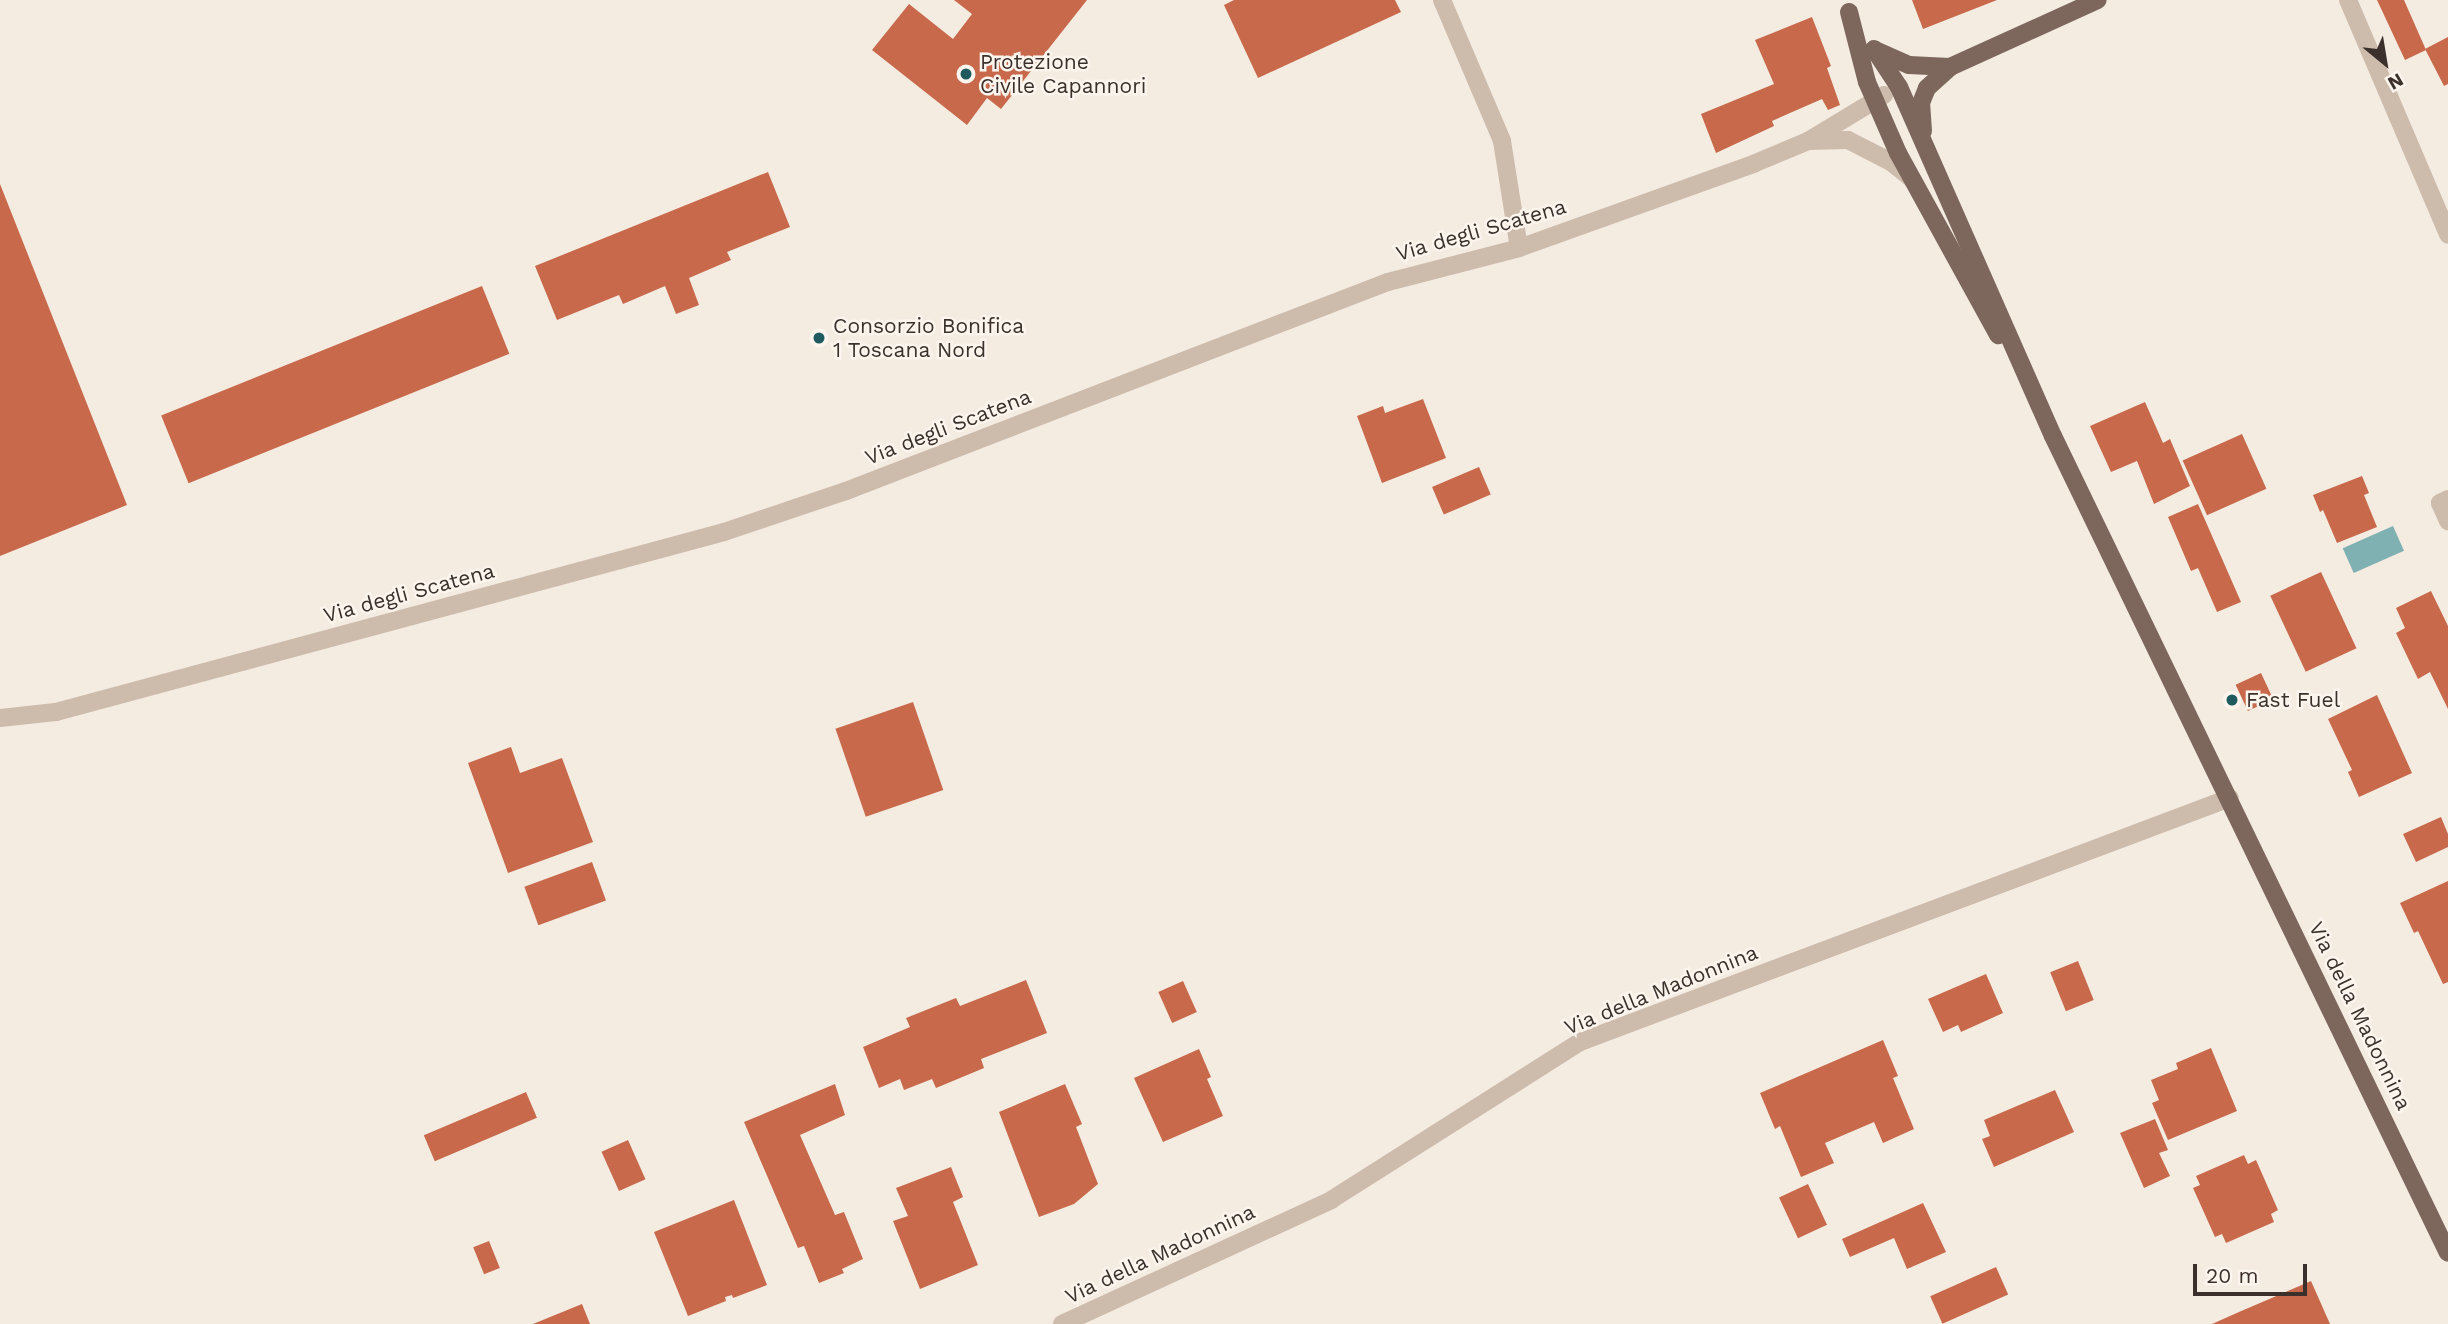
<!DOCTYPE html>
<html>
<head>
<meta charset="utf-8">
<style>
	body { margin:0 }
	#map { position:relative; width:2448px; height:1324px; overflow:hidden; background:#f4ebe1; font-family:"Work Sans",sans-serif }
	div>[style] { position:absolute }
	.water>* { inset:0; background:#7fb0b2; transform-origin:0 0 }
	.building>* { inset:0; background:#c8694b; transform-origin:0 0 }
	.minor>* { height:18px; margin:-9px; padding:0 9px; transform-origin:9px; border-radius:9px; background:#cdbbac }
	.major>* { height:18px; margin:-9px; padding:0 9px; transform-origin:9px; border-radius:9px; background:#7d675c }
	.dots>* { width:19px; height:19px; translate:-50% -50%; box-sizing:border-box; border:4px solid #fbf5ee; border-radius:50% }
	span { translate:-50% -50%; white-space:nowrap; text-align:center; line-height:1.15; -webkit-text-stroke:5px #fbf5ee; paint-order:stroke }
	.poi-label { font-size:21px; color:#3b302b }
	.left { translate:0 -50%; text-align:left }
	.street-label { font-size:21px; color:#3b302b }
	.north { position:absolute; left:2350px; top:28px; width:70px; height:70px; -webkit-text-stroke:5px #fbf5ee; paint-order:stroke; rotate:150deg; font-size:19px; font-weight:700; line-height:28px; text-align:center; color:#3b302b }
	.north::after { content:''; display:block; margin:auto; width:24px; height:32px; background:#3b302b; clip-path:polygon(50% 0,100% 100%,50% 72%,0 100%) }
	.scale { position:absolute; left:2193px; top:1264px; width:114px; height:32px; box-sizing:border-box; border:4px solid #3b302b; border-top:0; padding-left:9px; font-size:21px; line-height:24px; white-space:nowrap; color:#3b302b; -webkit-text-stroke:5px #fbf5ee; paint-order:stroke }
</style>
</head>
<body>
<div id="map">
	<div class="water">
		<div style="left:2393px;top:526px;width:27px;height:55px;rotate:66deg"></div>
	</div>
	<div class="building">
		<div style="clip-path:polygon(954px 0,1087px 0,1001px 109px,987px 98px,967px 125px,872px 50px,909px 4px,953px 39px,972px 14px)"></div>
		<div style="clip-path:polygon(1234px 0,1395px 0,1401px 12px,1258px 78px,1224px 5px)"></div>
		<div style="clip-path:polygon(1912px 0,1997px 0,1923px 29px)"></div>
		<div style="clip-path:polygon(2377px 0,2404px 0,2426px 50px,2405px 60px)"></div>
		<div style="clip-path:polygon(1812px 17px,1831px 66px,1827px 68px,1840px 105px,1828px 110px,1822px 99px,1772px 121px,1774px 126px,1716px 153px,1701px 114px,1774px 84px,1755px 40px)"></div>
		<div style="clip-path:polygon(2448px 37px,2448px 84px,2444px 86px,2425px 49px)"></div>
		<div style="clip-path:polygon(768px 172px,790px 227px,727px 252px,731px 260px,689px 278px,699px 305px,676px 314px,665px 286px,623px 304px,619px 295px,557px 320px,535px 266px)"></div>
		<div style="clip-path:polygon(0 184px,127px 505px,0 556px)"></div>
		<div style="left:482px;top:286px;width:73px;height:346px;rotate:68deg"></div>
		<div style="clip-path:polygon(1423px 399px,1446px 458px,1382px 483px,1357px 416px,1383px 406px,1385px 413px)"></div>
		<div style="clip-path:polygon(2145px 402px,2163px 443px,2170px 439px,2190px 486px,2154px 504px,2137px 461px,2111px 472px,2090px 426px)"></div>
		<div style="left:2242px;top:434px;width:60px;height:65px;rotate:66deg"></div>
		<div style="left:1479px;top:467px;width:30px;height:51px;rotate:67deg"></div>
		<div style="clip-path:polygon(2362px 476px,2369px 493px,2364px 495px,2377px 527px,2337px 543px,2323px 510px,2320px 512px,2313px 495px)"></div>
		<div style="clip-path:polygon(2198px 504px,2241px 602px,2217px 612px,2198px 568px,2191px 571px,2168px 517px)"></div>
		<div style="left:2321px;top:572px;width:84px;height:56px;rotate:65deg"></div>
		<div style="clip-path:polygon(2431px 591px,2448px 626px,2448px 709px,2430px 672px,2418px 679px,2396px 633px,2405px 628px,2396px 608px)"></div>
		<div style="left:2261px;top:673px;width:29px;height:28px;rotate:65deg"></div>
		<div style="clip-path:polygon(2377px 695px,2412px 773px,2359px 797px,2348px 772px,2352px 770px,2328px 719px)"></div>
		<div style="left:913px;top:702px;width:93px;height:82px;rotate:71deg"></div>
		<div style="clip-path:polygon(511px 747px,520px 773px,562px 758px,593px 842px,508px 873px,468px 763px)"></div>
		<div style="clip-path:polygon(2441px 817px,2448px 834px,2448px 847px,2416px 862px,2403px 834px)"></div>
		<div style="left:592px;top:862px;width:41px;height:72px;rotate:70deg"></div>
		<div style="clip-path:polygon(2448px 881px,2448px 982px,2443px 984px,2418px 931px,2414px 933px,2400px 903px)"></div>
		<div style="left:2078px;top:961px;width:42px;height:30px;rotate:68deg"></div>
		<div style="clip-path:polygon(1986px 974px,2003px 1013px,1961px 1032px,1958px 1025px,1943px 1032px,1928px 999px)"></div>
		<div style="clip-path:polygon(1026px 980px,1047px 1033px,981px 1059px,984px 1068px,936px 1088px,932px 1079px,904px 1090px,900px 1079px,879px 1088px,863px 1047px,910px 1027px,906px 1018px,956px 998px,960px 1006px)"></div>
		<div style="left:1183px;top:981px;width:34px;height:27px;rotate:66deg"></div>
		<div style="clip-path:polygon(1883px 1040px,1898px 1076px,1893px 1078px,1914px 1129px,1883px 1143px,1874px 1122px,1825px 1143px,1834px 1163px,1801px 1177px,1780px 1126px,1775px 1129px,1760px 1093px)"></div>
		<div style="clip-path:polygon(2211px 1048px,2237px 1111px,2168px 1140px,2152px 1103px,2159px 1100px,2151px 1080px,2178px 1069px,2176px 1063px)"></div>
		<div style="clip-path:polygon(1199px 1049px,1211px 1077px,1207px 1079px,1223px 1116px,1163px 1142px,1134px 1078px)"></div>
		<div style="clip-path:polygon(835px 1084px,845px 1115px,800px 1135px,835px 1215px,844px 1212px,863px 1259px,842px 1269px,844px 1273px,819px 1283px,804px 1246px,798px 1248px,744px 1122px)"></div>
		<div style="clip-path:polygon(1065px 1084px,1082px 1124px,1076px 1127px,1098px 1184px,1074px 1204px,1039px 1217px,999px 1112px)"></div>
		<div style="clip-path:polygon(2055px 1090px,2074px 1132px,1994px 1167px,1982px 1139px,1990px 1136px,1984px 1120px)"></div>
		<div style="left:526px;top:1092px;width:28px;height:111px;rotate:67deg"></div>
		<div style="clip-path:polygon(2155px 1119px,2168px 1150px,2159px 1153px,2170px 1176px,2144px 1188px,2120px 1133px)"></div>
		<div style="left:628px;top:1140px;width:43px;height:29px;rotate:66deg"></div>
		<div style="clip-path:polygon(2244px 1155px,2248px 1164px,2256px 1160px,2278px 1210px,2271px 1214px,2274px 1222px,2226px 1243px,2222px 1234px,2215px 1237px,2193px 1188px,2200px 1185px,2196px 1176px)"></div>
		<div style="clip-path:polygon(951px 1167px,963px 1197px,953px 1202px,978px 1265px,920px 1289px,893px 1221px,908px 1216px,896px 1188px)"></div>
		<div style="left:1808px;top:1184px;width:45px;height:32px;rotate:65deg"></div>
		<div style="clip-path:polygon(734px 1200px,767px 1285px,733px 1298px,732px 1295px,725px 1297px,726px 1301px,688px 1316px,654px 1232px)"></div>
		<div style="clip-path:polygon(1923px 1203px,1946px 1252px,1907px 1269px,1894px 1238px,1850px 1257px,1842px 1239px)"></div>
		<div style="left:489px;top:1241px;width:29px;height:17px;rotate:68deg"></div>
		<div style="left:1996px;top:1267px;width:30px;height:72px;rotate:66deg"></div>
		<div style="clip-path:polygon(2311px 1281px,2330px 1324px,2212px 1324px,2239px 1312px)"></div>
		<div style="clip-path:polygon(582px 1304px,590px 1324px,533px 1324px)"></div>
	</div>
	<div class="minor">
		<div style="left:1442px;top:0;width:153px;rotate:66.9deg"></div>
		<div style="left:1502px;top:141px;width:108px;rotate:81deg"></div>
		<div style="left:2348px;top:0;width:255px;rotate:66.9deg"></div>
		<div style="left:1808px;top:141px;width:40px;rotate:-1.4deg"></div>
		<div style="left:1848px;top:140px;width:48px;rotate:27.1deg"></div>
		<div style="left:1891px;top:162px;width:26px;rotate:39deg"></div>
		<div style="left:2448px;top:499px;width:9px;rotate:153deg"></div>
		<div style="left:2440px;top:503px;width:20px;rotate:66deg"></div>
		<div style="left:0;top:718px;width:56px;rotate:-6.1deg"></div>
		<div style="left:56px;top:712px;width:692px;rotate:-15.08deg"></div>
		<div style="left:724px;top:532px;width:129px;rotate:-18.6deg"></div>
		<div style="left:846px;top:491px;width:581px;rotate:-21.09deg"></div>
		<div style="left:1388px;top:282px;width:135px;rotate:-14.5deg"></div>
		<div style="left:1519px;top:248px;width:249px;rotate:-19.7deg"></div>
		<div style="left:1753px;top:164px;width:60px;rotate:-22.7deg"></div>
		<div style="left:1808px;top:141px;width:89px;rotate:-31.2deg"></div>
		<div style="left:1062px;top:1324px;width:296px;rotate:-24.7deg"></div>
		<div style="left:1331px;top:1200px;width:295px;rotate:-32.4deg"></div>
		<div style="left:1580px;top:1042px;width:694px;rotate:-20.58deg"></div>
	</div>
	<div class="major">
		<div style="left:1849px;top:12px;width:72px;rotate:75.6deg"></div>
		<div style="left:1867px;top:82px;width:77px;rotate:66.4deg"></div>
		<div style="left:1898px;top:153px;width:208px;rotate:61.2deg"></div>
		<div style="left:1874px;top:49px;width:45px;rotate:56.7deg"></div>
		<div style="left:1899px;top:87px;width:381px;rotate:66.2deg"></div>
		<div style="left:2053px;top:436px;width:907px;rotate:64.2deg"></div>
		<div style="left:1875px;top:50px;width:37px;rotate:24deg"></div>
		<div style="left:1909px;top:65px;width:41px;rotate:2.8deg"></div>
		<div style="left:1950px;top:67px;width:162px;rotate:-24.4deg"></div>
		<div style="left:1923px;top:131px;width:28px;rotate:-94deg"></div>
		<div style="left:1921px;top:103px;width:16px;rotate:-68deg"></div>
		<div style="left:1927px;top:88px;width:31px;rotate:-42deg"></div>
	</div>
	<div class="dots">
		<div style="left:966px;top:74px;background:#1f5a5e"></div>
		<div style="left:819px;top:338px;background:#1f5a5e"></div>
		<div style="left:2232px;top:700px;background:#1f5a5e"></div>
	</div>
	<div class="poi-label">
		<span class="left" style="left:980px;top:74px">Protezione<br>Civile Capannori</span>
		<span class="left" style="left:833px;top:338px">Consorzio Bonifica<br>1 Toscana Nord</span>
		<span class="left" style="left:2246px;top:700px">Fast Fuel</span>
	</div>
	<div class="street-label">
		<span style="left:1481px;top:230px;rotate:-16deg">Via degli Scatena</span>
		<span style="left:948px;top:427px;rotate:-21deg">Via degli Scatena</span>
		<span style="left:409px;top:593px;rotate:-15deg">Via degli Scatena</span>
		<span style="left:1661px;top:990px;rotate:-22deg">Via della Madonnina</span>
		<span style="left:2360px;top:1016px;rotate:64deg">Via della Madonnina</span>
		<span style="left:1160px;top:1254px;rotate:-25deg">Via della Madonnina</span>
	</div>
	<div class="north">N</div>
	<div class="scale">20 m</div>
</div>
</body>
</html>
